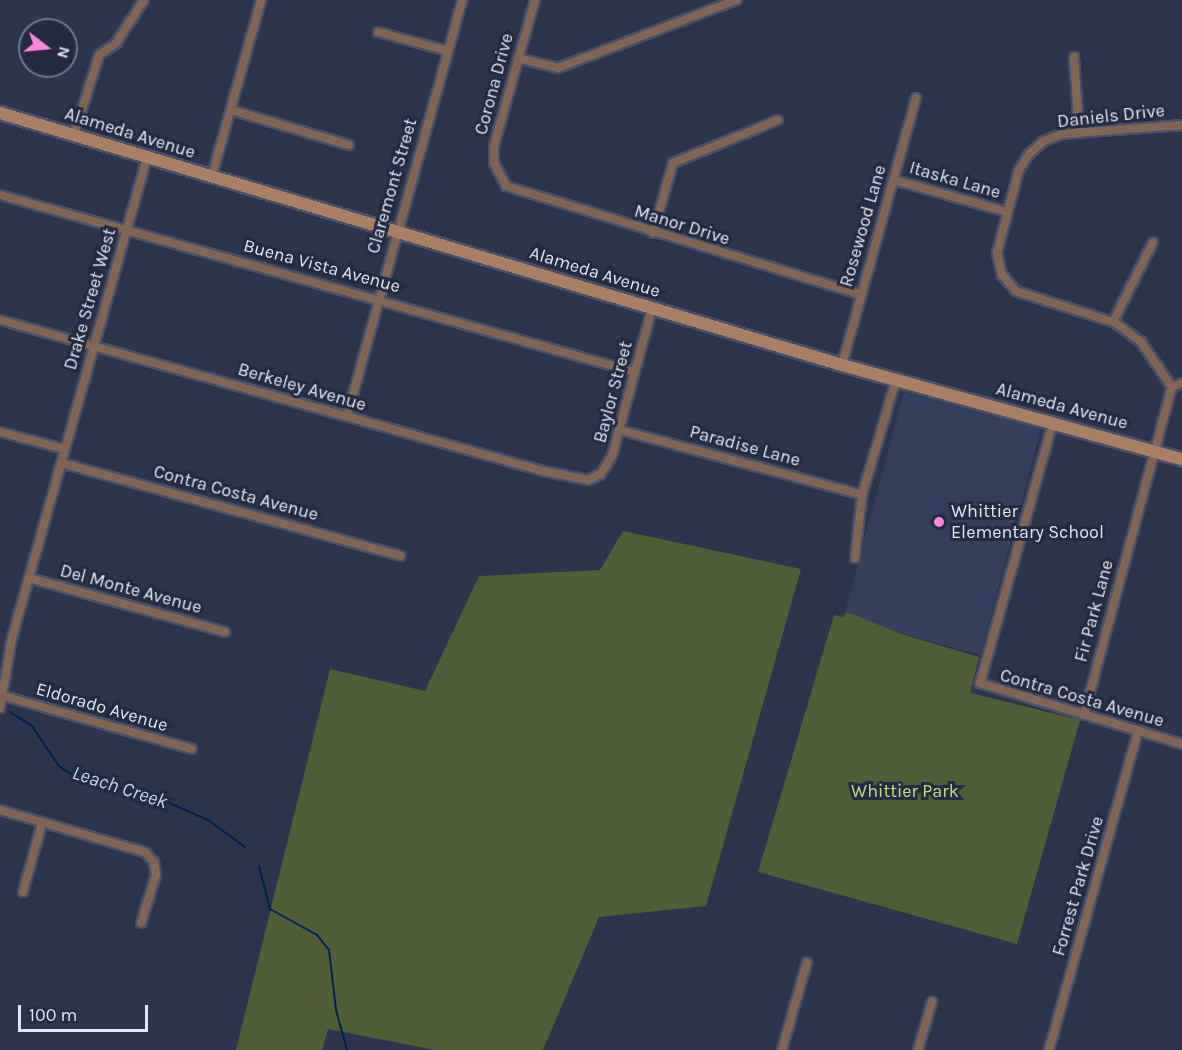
<!DOCTYPE html>
<html>
<head>
<meta charset="utf-8">
<style>
	body { margin:0 }
	#map { position:relative; width:1182px; height:1050px; overflow:hidden; background:#2d344d; font-family:Karla,sans-serif }
	div>[style] { position:absolute }
	.built>* { inset:0; background:#353e5d; transform-origin:0 0 }
	.green>* { inset:0; background:#4f5d34 }
	.stream>* { height:2px; margin:-1px; padding:0 1px; transform-origin:1px; border-radius:1px; background:#002052 }
	.roads { filter:drop-shadow(2px 0 #4a5068) drop-shadow(-2px 0 #4a5068) drop-shadow(0 2px #4a5068) drop-shadow(0 -2px #4a5068) }
	.street>* { height:8px; margin:-4px; padding:0 4px; transform-origin:4px; border-radius:4px; background:#826555 }
	.secondary>* { height:12px; margin:-6px; padding:0 6px; transform-origin:6px; border-radius:6px; background:#ac7f65 }
	.dots>* { width:16px; height:16px; translate:-50% -50%; box-sizing:border-box; border:3px solid #232a42; border-radius:50% }
	span { translate:-50% -50%; white-space:nowrap; text-align:center; line-height:1.15; -webkit-text-stroke:6px #232a42; paint-order:stroke }
	.street-label { font-size:18px; color:#e1e6f6 }
	.poi-label { font-size:18px; color:#e1e6f6 }
	.left { translate:0 -50%; text-align:left }
	.park-label { font-size:18px; color:#c0e07e }
	.water-label { font-size:20px; color:#bdd3f4; font-style:italic }
	.north { position:absolute; left:18px; top:18px; width:60px; height:60px; box-sizing:border-box; background:#232a42; border:2px solid #6f758a; border-radius:50%; rotate:106deg; font-size:16px; font-weight:700; line-height:24px; text-align:center; color:#e1e6f6 }
	.north::after { content:''; display:block; margin:auto; width:21px; height:27px; background:#fd86e2; clip-path:polygon(50% 0,100% 100%,50% 72%,0 100%) }
	.scale { position:absolute; left:18px; top:1005px; width:130px; height:27px; box-sizing:border-box; border:3px solid #e1e6f6; border-top:0; padding-left:8px; font-size:18px; line-height:21px; white-space:nowrap; color:#e1e6f6; -webkit-text-stroke:4px #232a42; paint-order:stroke }
</style>
</head>
<body>
<div id="map">
	<div class="built">
		<div style="left:904px;top:392px;width:142px;height:234px;rotate:15deg"></div>
	</div>
	<div class="green">
		<div style="clip-path:polygon(623px 531px,801px 569px,706px 906px,599px 917px,543px 1050px,435px 1050px,328px 1029px,322px 1050px,236px 1050px,330px 669px,425px 691px,479px 576px,600px 570px)"></div>
		<div style="clip-path:polygon(847px 612px,901px 634px,979px 657px,970px 693px,1080px 720px,1017px 944px,758px 872px,834px 615px,842px 617px)"></div>
	</div>
	<div class="stream">
		<div style="left:10px;top:712px;width:26px;rotate:32deg"></div>
		<div style="left:32px;top:726px;width:48px;rotate:56deg"></div>
		<div style="left:59px;top:766px;width:12px;rotate:35deg"></div>
		<div style="left:69px;top:773px;width:102px;rotate:16.5deg"></div>
		<div style="left:167px;top:802px;width:45px;rotate:23.7deg"></div>
		<div style="left:208px;top:820px;width:46px;rotate:36.1deg"></div>
		<div style="left:259px;top:866px;width:44px;rotate:75.7deg"></div>
		<div style="left:270px;top:909px;width:54px;rotate:29deg"></div>
		<div style="left:317px;top:935px;width:19px;rotate:51deg"></div>
		<div style="left:329px;top:950px;width:60px;rotate:83.3deg"></div>
		<div style="left:336px;top:1010px;width:41px;rotate:74.6deg"></div>
	</div>
	<div class="roads">
		<div class="street">
			<div style="left:535px;top:0;width:152px;rotate:105.7deg"></div>
			<div style="left:494px;top:146px;width:17px;rotate:90deg"></div>
			<div style="left:494px;top:163px;width:26px;rotate:62deg"></div>
			<div style="left:506px;top:186px;width:370px;rotate:17deg"></div>
			<div style="left:378px;top:32px;width:73px;rotate:15.2deg"></div>
			<div style="left:1074px;top:57px;width:76px;rotate:86.2deg"></div>
			<div style="left:518px;top:58px;width:41px;rotate:14deg"></div>
			<div style="left:558px;top:68px;width:191px;rotate:-20.9deg"></div>
			<div style="left:231px;top:110px;width:123px;rotate:16.5deg"></div>
			<div style="left:74px;top:135px;width:84px;rotate:-72.6deg"></div>
			<div style="left:99px;top:55px;width:21px;rotate:-35deg"></div>
			<div style="left:116px;top:43px;width:51px;rotate:-56.9deg"></div>
			<div style="left:212px;top:176px;width:183px;rotate:-74.4deg"></div>
			<div style="left:894px;top:180px;width:117px;rotate:15.8deg"></div>
			<div style="left:0;top:195px;width:659px;rotate:15.58deg"></div>
			<div style="left:653px;top:233px;width:73px;rotate:-74.1deg"></div>
			<div style="left:673px;top:163px;width:113px;rotate:-22.3deg"></div>
			<div style="left:0;top:320px;width:564px;rotate:15.54deg"></div>
			<div style="left:543px;top:471px;width:46px;rotate:11.3deg"></div>
			<div style="left:588px;top:480px;width:14px;rotate:-25deg"></div>
			<div style="left:601px;top:474px;width:21px;rotate:-59deg"></div>
			<div style="left:612px;top:456px;width:152px;rotate:-74.8deg"></div>
			<div style="left:1113px;top:322px;width:89px;rotate:-63.4deg"></div>
			<div style="left:842px;top:365px;width:277px;rotate:-74.5deg"></div>
			<div style="left:1172px;top:387px;width:55px;rotate:-124.6deg"></div>
			<div style="left:1141px;top:342px;width:31px;rotate:-143deg"></div>
			<div style="left:1116px;top:323px;width:105px;rotate:-162.3deg"></div>
			<div style="left:1016px;top:291px;width:21px;rotate:-131deg"></div>
			<div style="left:1002px;top:275px;width:23px;rotate:-103deg"></div>
			<div style="left:997px;top:253px;width:86px;rotate:-75.2deg"></div>
			<div style="left:1019px;top:170px;width:19px;rotate:-58deg"></div>
			<div style="left:1029px;top:154px;width:20px;rotate:-41deg"></div>
			<div style="left:1044px;top:141px;width:19px;rotate:-21deg"></div>
			<div style="left:1062px;top:134px;width:120px;rotate:-4.3deg"></div>
			<div style="left:347px;top:416px;width:432px;rotate:-74.5deg"></div>
			<div style="left:1053px;top:422px;width:271px;rotate:105.6deg"></div>
			<div style="left:980px;top:683px;width:211px;rotate:16.8deg"></div>
			<div style="left:620px;top:430px;width:251px;rotate:15deg"></div>
			<div style="left:0;top:432px;width:66px;rotate:14.9deg"></div>
			<div style="left:61px;top:463px;width:352px;rotate:15.3deg"></div>
			<div style="left:855px;top:558px;width:63px;rotate:-83.7deg"></div>
			<div style="left:862px;top:495px;width:120px;rotate:-73.5deg"></div>
			<div style="left:29px;top:578px;width:203px;rotate:15.4deg"></div>
			<div style="left:0;top:695px;width:199px;rotate:15.7deg"></div>
			<div style="left:0;top:708px;width:71px;rotate:-80.3deg"></div>
			<div style="left:12px;top:638px;width:500px;rotate:-74.3deg"></div>
			<div style="left:1084px;top:715px;width:340px;rotate:-75deg"></div>
			<div style="left:1172px;top:387px;width:11px;rotate:-22deg"></div>
			<div style="left:0;top:810px;width:151px;rotate:16.2deg"></div>
			<div style="left:145px;top:852px;width:13px;rotate:48deg"></div>
			<div style="left:154px;top:862px;width:13px;rotate:81deg"></div>
			<div style="left:156px;top:875px;width:50px;rotate:107.4deg"></div>
			<div style="left:23px;top:892px;width:72px;rotate:-74.6deg"></div>
			<div style="left:782px;top:1050px;width:91px;rotate:-74.1deg"></div>
			<div style="left:918px;top:1050px;width:50px;rotate:-73.7deg"></div>
			<div style="left:1049px;top:1050px;width:331px;rotate:-74.4deg"></div>
		</div>
		<div class="secondary">
			<div style="left:0;top:113px;width:879px;rotate:16.66deg"></div>
			<div style="left:842px;top:365px;width:353px;rotate:15.5deg"></div>
		</div>
	</div>
	<div class="dots">
		<div style="left:939px;top:522px;background:#fd86e2"></div>
	</div>
	<div class="street-label">
		<span style="left:494px;top:84px;rotate:-75deg">Corona Drive</span>
		<span style="left:1111px;top:116px;rotate:-6deg">Daniels Drive</span>
		<span style="left:130px;top:133px;rotate:17deg">Alameda Avenue</span>
		<span style="left:955px;top:180px;rotate:16deg">Itaska Lane</span>
		<span style="left:392px;top:186px;rotate:-74deg">Claremont Street</span>
		<span style="left:682px;top:225px;rotate:17deg">Manor Drive</span>
		<span style="left:863px;top:226px;rotate:-74deg">Rosewood Lane</span>
		<span style="left:322px;top:266px;rotate:15deg">Buena Vista Avenue</span>
		<span style="left:595px;top:272px;rotate:17deg">Alameda Avenue</span>
		<span style="left:90px;top:299px;rotate:-74deg">Drake Street West</span>
		<span style="left:302px;top:387px;rotate:16deg">Berkeley Avenue</span>
		<span style="left:613px;top:392px;rotate:-75deg">Baylor Street</span>
		<span style="left:1062px;top:406px;rotate:15deg">Alameda Avenue</span>
		<span style="left:745px;top:446px;rotate:15deg">Paradise Lane</span>
		<span style="left:236px;top:493px;rotate:15deg">Contra Costa Avenue</span>
		<span style="left:131px;top:589px;rotate:15deg">Del Monte Avenue</span>
		<span style="left:1094px;top:611px;rotate:-75deg">Fir Park Lane</span>
		<span style="left:1082px;top:698px;rotate:16deg">Contra Costa Avenue</span>
		<span style="left:102px;top:707px;rotate:16deg">Eldorado Avenue</span>
		<span style="left:1078px;top:886px;rotate:-74deg">Forrest Park Drive</span>
	</div>
	<div class="poi-label">
		<span class="left" style="left:951px;top:522px">Whittier<br>Elementary School</span>
	</div>
	<div class="park-label">
		<span style="left:905px;top:791px">Whittier Park</span>
	</div>
	<div class="water-label">
		<span style="left:120px;top:787px;rotate:18deg">Leach Creek</span>
	</div>
	<div class="north">N</div>
	<div class="scale">100 m</div>
</div>
</body>
</html>
